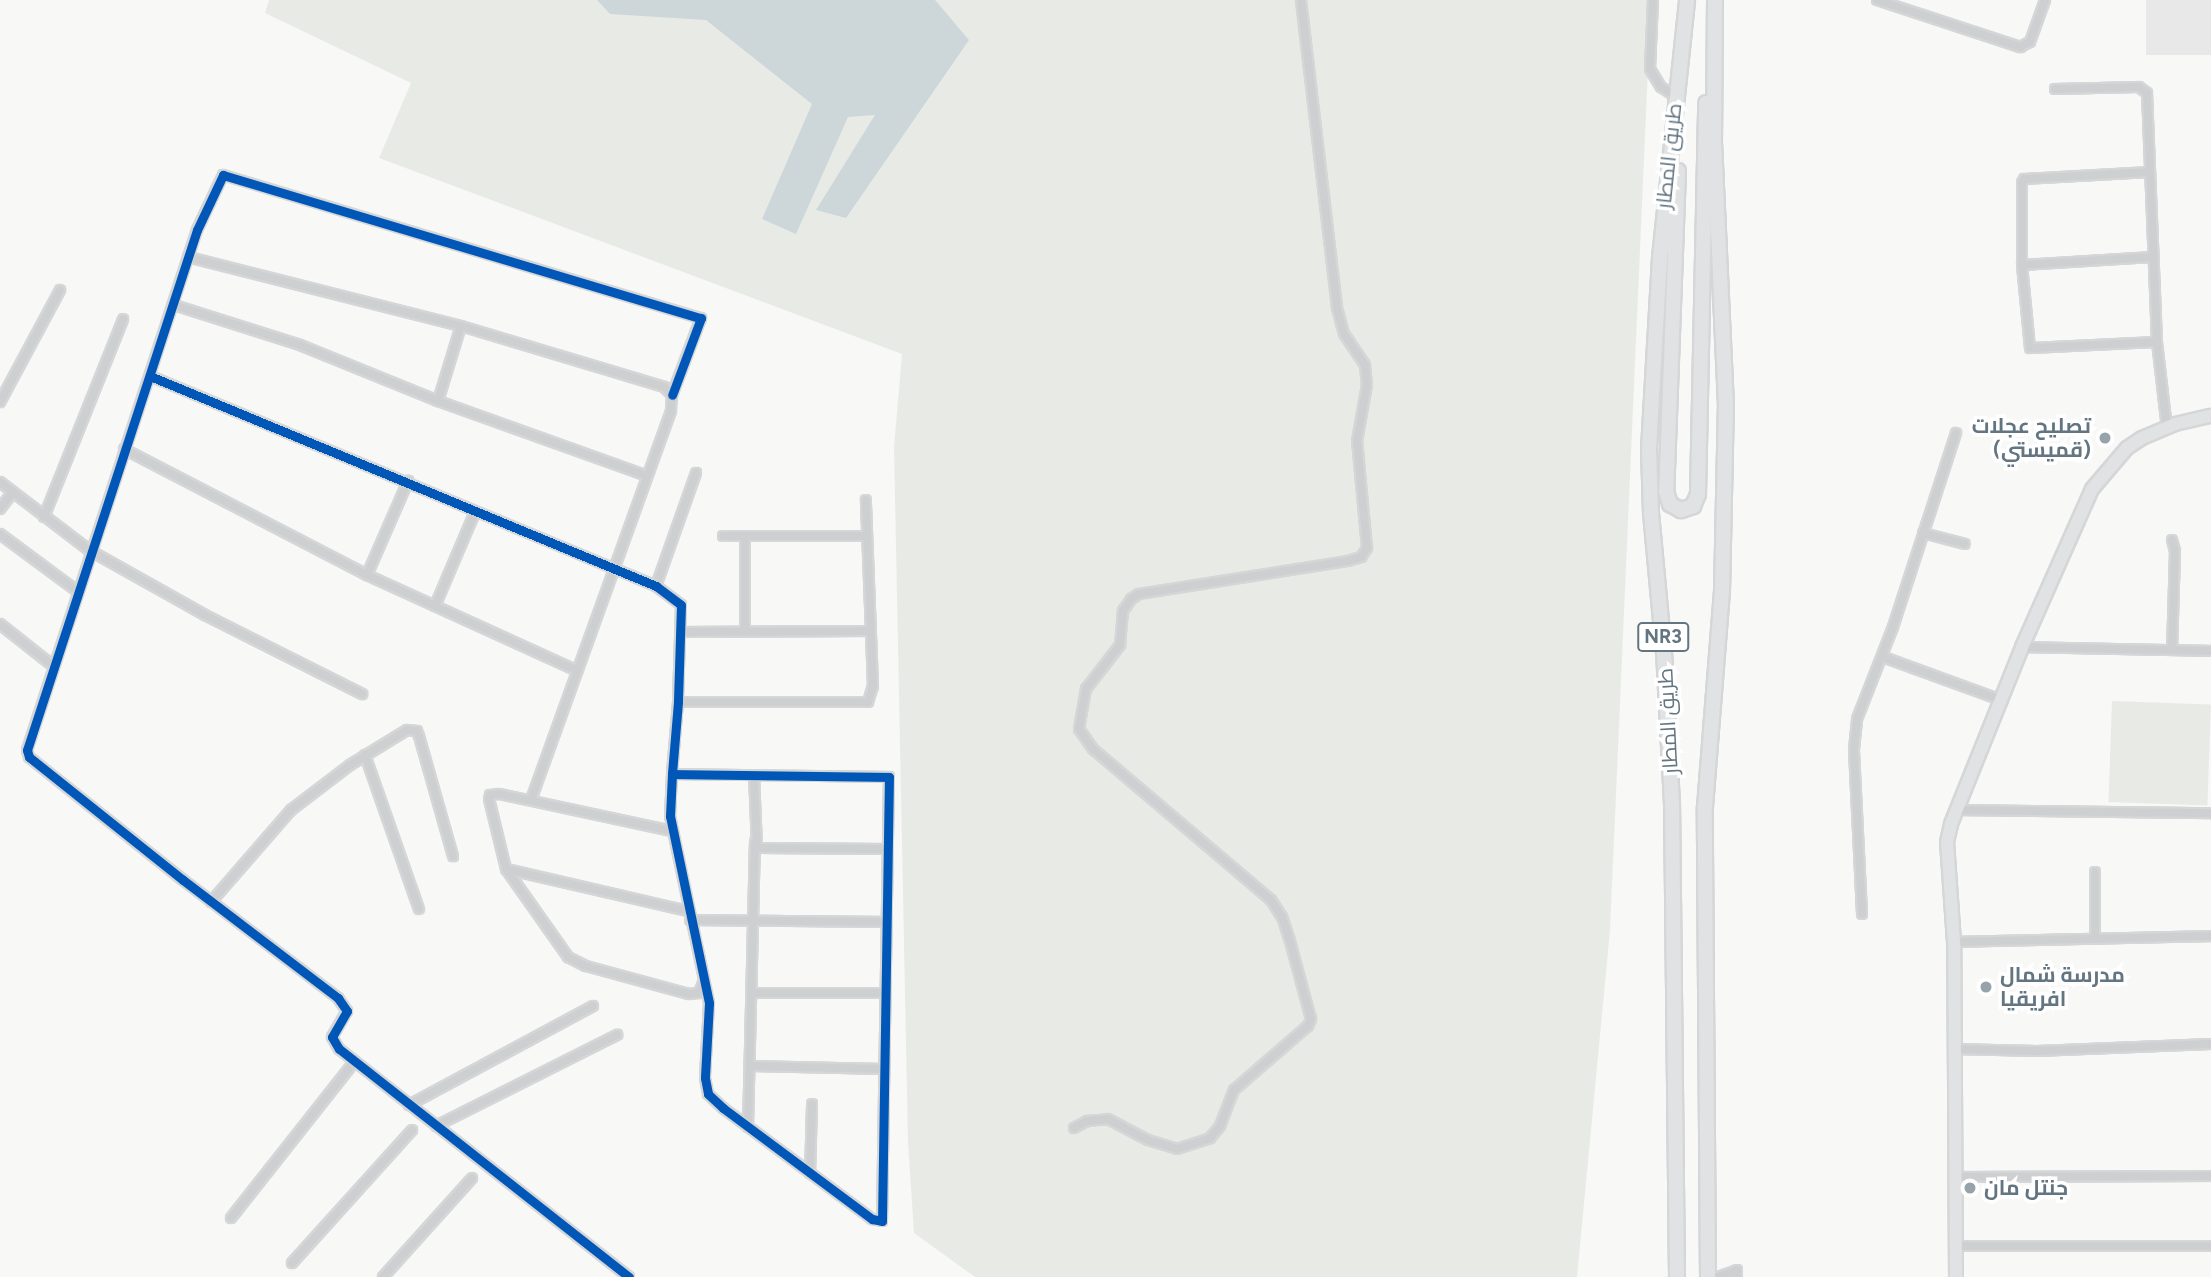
<!DOCTYPE html>
<html>
<head>
<meta charset="utf-8">
<style>
	body { margin:0 }
	#map { position:relative; width:2211px; height:1277px; overflow:hidden; background:#f8f8f7; font-family:Figtree,Cairo,sans-serif }
	div>[style] { position:absolute }
	.built>* { inset:0; background:#e7e8e7; transform-origin:0 0 }
	.green>* { inset:0; background:#e8ebe5; transform-origin:0 0 }
	.water>* { inset:0; background:#cdd6d8 }
	.roads { filter:drop-shadow(2px 0 #d5d6d7) drop-shadow(-2px 0 #d5d6d7) drop-shadow(0 2px #d5d6d7) drop-shadow(0 -2px #d5d6d7) }
	.street>* { height:8px; margin:-4px; padding:0 4px; transform-origin:4px; border-radius:4px; background:#cecfd0 }
	.secondary>* { height:12px; margin:-6px; padding:0 6px; transform-origin:6px; border-radius:6px; background:#e1e2e3 }
	.highway>* { height:14px; margin:-7px; padding:0 7px; transform-origin:7px; border-radius:7px; background:#e1e2e3 }
	.cycleway>* { height:9px; margin:-4.5px; padding:0 4.5px; transform-origin:4.5px; border-radius:4.5px; background:#0057b8 }
	.dots>* { width:19px; height:19px; translate:-50% -50%; box-sizing:border-box; border:4px solid #fff; border-radius:50% }
	span { translate:-50% -50%; white-space:nowrap; text-align:center; line-height:1.15; -webkit-text-stroke:7px #fff; paint-order:stroke }
	.shield-label span { padding:2px 5px; background:#fff; border:2px solid; border-radius:5px; -webkit-text-stroke-width:0 }
	.shield-label { font-size:19px; color:#637581; font-weight:700 }
	.street-label { font-size:21px; color:#637581 }
	.poi-label { font-size:21px; color:#637581; font-weight:700 }
	.right { translate:-100% -50%; text-align:right }
	.left { translate:0 -50%; text-align:left }
</style>
</head>
<body>
<div id="map">
	<div class="built">
		<div style="left:2146px;top:0;width:65px;height:55px"></div>
	</div>
	<div class="green">
		<div style="clip-path:polygon(269px 0,1651px 0,1610px 930px,1577px 1277px,975px 1277px,914px 1233px,908px 1143px,894px 447px,902px 354px,379px 158px,411px 83px,265px 13px)"></div>
		<div style="left:2112px;top:701px;width:99px;height:101px;rotate:2deg"></div>
	</div>
	<div class="water">
		<div style="clip-path:polygon(597px 0,935px 0,969px 40px,846px 218px,816px 210px,875px 115px,848px 117px,796px 234px,762px 219px,812px 104px,706px 20px,610px 14px)"></div>
	</div>
	<div class="roads">
		<div class="street">
			<div style="left:1653px;top:0;width:69px;rotate:92.5deg"></div>
			<div style="left:1650px;top:69px;width:21px;rotate:59deg"></div>
			<div style="left:1661px;top:87px;width:17px;rotate:33deg"></div>
			<div style="left:1877px;top:0;width:151px;rotate:18.2deg"></div>
			<div style="left:2020px;top:47px;width:11px;rotate:-27deg"></div>
			<div style="left:2030px;top:42px;width:45px;rotate:-70.3deg"></div>
			<div style="left:2055px;top:89px;width:84px;rotate:-1.4deg"></div>
			<div style="left:2139px;top:87px;width:10px;rotate:37deg"></div>
			<div style="left:2147px;top:93px;width:249px;rotate:87.7deg"></div>
			<div style="left:2157px;top:342px;width:87px;rotate:83.4deg"></div>
			<div style="left:2150px;top:172px;width:126px;rotate:176.8deg"></div>
			<div style="left:2024px;top:179px;width:4px;rotate:117deg"></div>
			<div style="left:2022px;top:183px;width:82px;rotate:90deg"></div>
			<div style="left:2022px;top:265px;width:83px;rotate:84.5deg"></div>
			<div style="left:2030px;top:348px;width:127px;rotate:-2.7deg"></div>
			<div style="left:188px;top:257px;width:282px;rotate:14.2deg"></div>
			<div style="left:461px;top:326px;width:212px;rotate:16.7deg"></div>
			<div style="left:664px;top:387px;width:11px;rotate:45deg"></div>
			<div style="left:672px;top:395px;width:16px;rotate:94deg"></div>
			<div style="left:671px;top:411px;width:413px;rotate:109.8deg"></div>
			<div style="left:2022px;top:265px;width:131px;rotate:-3.5deg"></div>
			<div style="left:174px;top:305px;width:132px;rotate:17.6deg"></div>
			<div style="left:300px;top:345px;width:149px;rotate:22.1deg"></div>
			<div style="left:438px;top:401px;width:220px;rotate:19.7deg"></div>
			<div style="left:150px;top:376px;width:548px;rotate:22.54deg"></div>
			<div style="left:656px;top:586px;width:31px;rotate:37deg"></div>
			<div style="left:681px;top:605px;width:97px;rotate:91.8deg"></div>
			<div style="left:678px;top:702px;width:72px;rotate:94.8deg"></div>
			<div style="left:672px;top:774px;width:42px;rotate:92.7deg"></div>
			<div style="left:670px;top:816px;width:191px;rotate:78.2deg"></div>
			<div style="left:709px;top:1003px;width:75px;rotate:93.1deg"></div>
			<div style="left:705px;top:1078px;width:16px;rotate:79deg"></div>
			<div style="left:708px;top:1094px;width:21px;rotate:43deg"></div>
			<div style="left:723px;top:1108px;width:186px;rotate:36.7deg"></div>
			<div style="left:872px;top:1219px;width:10px;rotate:11deg"></div>
			<div style="left:882px;top:1221px;width:444px;rotate:-89.1deg"></div>
			<div style="left:889px;top:777px;width:217px;rotate:-179.2deg"></div>
			<div style="left:438px;top:401px;width:78px;rotate:-73deg"></div>
			<div style="left:0;top:402px;width:127px;rotate:-61.8deg"></div>
			<div style="left:124px;top:449px;width:274px;rotate:27.4deg"></div>
			<div style="left:367px;top:575px;width:229px;rotate:24.5deg"></div>
			<div style="left:0;top:482px;width:112px;rotate:37.4deg"></div>
			<div style="left:89px;top:550px;width:133px;rotate:29.3deg"></div>
			<div style="left:205px;top:615px;width:176px;rotate:26.7deg"></div>
			<div style="left:0;top:509px;width:21px;rotate:-53deg"></div>
			<div style="left:44px;top:517px;width:213px;rotate:-68.2deg"></div>
			<div style="left:1923px;top:533px;width:43px;rotate:14.7deg"></div>
			<div style="left:0;top:534px;width:96px;rotate:36.5deg"></div>
			<div style="left:723px;top:536px;width:144px"></div>
			<div style="left:745px;top:536px;width:95px;rotate:90deg"></div>
			<div style="left:2172px;top:540px;width:11px;rotate:75deg"></div>
			<div style="left:2175px;top:551px;width:99px;rotate:91.7deg"></div>
			<div style="left:367px;top:575px;width:103px;rotate:-66.4deg"></div>
			<div style="left:656px;top:586px;width:120px;rotate:-70.5deg"></div>
			<div style="left:435px;top:606px;width:102px;rotate:-66.9deg"></div>
			<div style="left:0;top:624px;width:68px;rotate:38.4deg"></div>
			<div style="left:681px;top:632px;width:190px;rotate:-0.3deg"></div>
			<div style="left:2022px;top:647px;width:189px;rotate:1.2deg"></div>
			<div style="left:1883px;top:657px;width:126px;rotate:20deg"></div>
			<div style="left:678px;top:702px;width:190px"></div>
			<div style="left:868px;top:702px;width:17px;rotate:-73deg"></div>
			<div style="left:873px;top:686px;width:186px;rotate:-92.2deg"></div>
			<div style="left:365px;top:755px;width:163px;rotate:70.7deg"></div>
			<div style="left:754px;top:775px;width:73px;rotate:87.6deg"></div>
			<div style="left:757px;top:848px;width:131px;rotate:0.4deg"></div>
			<div style="left:1957px;top:810px;width:254px;rotate:0.7deg"></div>
			<div style="left:672px;top:831px;width:177px;rotate:-167.9deg"></div>
			<div style="left:499px;top:794px;width:9px;rotate:174deg"></div>
			<div style="left:490px;top:795px;width:4px;rotate:104deg"></div>
			<div style="left:489px;top:799px;width:72px;rotate:76.3deg"></div>
			<div style="left:506px;top:869px;width:108px;rotate:54.8deg"></div>
			<div style="left:568px;top:957px;width:20px;rotate:27deg"></div>
			<div style="left:586px;top:966px;width:107px;rotate:15.2deg"></div>
			<div style="left:689px;top:994px;width:10px;rotate:-6deg"></div>
			<div style="left:699px;top:993px;width:11px;rotate:-68deg"></div>
			<div style="left:506px;top:869px;width:187px;rotate:13deg"></div>
			<div style="left:2095px;top:872px;width:67px;rotate:90deg"></div>
			<div style="left:211px;top:902px;width:122px;rotate:-49deg"></div>
			<div style="left:291px;top:810px;width:74px;rotate:-37.3deg"></div>
			<div style="left:350px;top:765px;width:67px;rotate:-31.6deg"></div>
			<div style="left:407px;top:730px;width:10px;rotate:6deg"></div>
			<div style="left:417px;top:731px;width:5px;rotate:68deg"></div>
			<div style="left:419px;top:736px;width:125px;rotate:74.2deg"></div>
			<div style="left:1862px;top:914px;width:165px;rotate:-92.8deg"></div>
			<div style="left:1854px;top:749px;width:30px;rotate:-84deg"></div>
			<div style="left:1857px;top:719px;width:99px;rotate:-68.6deg"></div>
			<div style="left:1893px;top:627px;width:204px;rotate:-72deg"></div>
			<div style="left:690px;top:920px;width:197px;rotate:0.6deg"></div>
			<div style="left:1954px;top:942px;width:257px;rotate:-1.3deg"></div>
			<div style="left:752px;top:993px;width:133px"></div>
			<div style="left:1954px;top:1049px;width:83px;rotate:1.4deg"></div>
			<div style="left:2037px;top:1051px;width:174px;rotate:-2.3deg"></div>
			<div style="left:750px;top:1066px;width:134px;rotate:1.3deg"></div>
			<div style="left:409px;top:1105px;width:209px;rotate:-28.3deg"></div>
			<div style="left:436px;top:1126px;width:203px;rotate:-26.7deg"></div>
			<div style="left:748px;top:1127px;width:285px;rotate:-88.6deg"></div>
			<div style="left:1074px;top:1128px;width:15px;rotate:-28deg"></div>
			<div style="left:1087px;top:1121px;width:21px;rotate:-5deg"></div>
			<div style="left:1108px;top:1119px;width:45px;rotate:27.7deg"></div>
			<div style="left:1148px;top:1140px;width:30px;rotate:17deg"></div>
			<div style="left:1177px;top:1149px;width:35px;rotate:-18deg"></div>
			<div style="left:1210px;top:1138px;width:16px;rotate:-50deg"></div>
			<div style="left:1220px;top:1126px;width:39px;rotate:-69deg"></div>
			<div style="left:1234px;top:1090px;width:98px;rotate:-40.9deg"></div>
			<div style="left:1308px;top:1026px;width:8px;rotate:-67deg"></div>
			<div style="left:1311px;top:1019px;width:81px;rotate:-105.1deg"></div>
			<div style="left:1290px;top:941px;width:25px;rotate:-108deg"></div>
			<div style="left:1282px;top:917px;width:20px;rotate:-123deg"></div>
			<div style="left:1271px;top:900px;width:233px;rotate:-139.7deg"></div>
			<div style="left:1093px;top:749px;width:24px;rotate:-125deg"></div>
			<div style="left:1079px;top:729px;width:41px;rotate:-80.1deg"></div>
			<div style="left:1086px;top:689px;width:56px;rotate:-52.3deg"></div>
			<div style="left:1120px;top:645px;width:34px;rotate:-85deg"></div>
			<div style="left:1123px;top:611px;width:14px;rotate:-56deg"></div>
			<div style="left:1131px;top:599px;width:9px;rotate:-32deg"></div>
			<div style="left:1139px;top:594px;width:212px;rotate:-9deg"></div>
			<div style="left:1348px;top:561px;width:14px;rotate:-17deg"></div>
			<div style="left:1361px;top:557px;width:11px;rotate:-56deg"></div>
			<div style="left:1367px;top:548px;width:107px;rotate:-95.3deg"></div>
			<div style="left:1357px;top:441px;width:57px;rotate:-79.9deg"></div>
			<div style="left:1367px;top:385px;width:20px;rotate:-96deg"></div>
			<div style="left:1365px;top:365px;width:37px;rotate:-124deg"></div>
			<div style="left:1344px;top:334px;width:28px;rotate:-105deg"></div>
			<div style="left:1337px;top:307px;width:309px;rotate:-96.7deg"></div>
			<div style="left:810px;top:1173px;width:69px;rotate:-88.3deg"></div>
			<div style="left:1956px;top:1177px;width:255px;rotate:-0.2deg"></div>
			<div style="left:231px;top:1218px;width:199px;rotate:-51.7deg"></div>
			<div style="left:1956px;top:1246px;width:255px"></div>
			<div style="left:292px;top:1263px;width:179px;rotate:-47.9deg"></div>
			<div style="left:383px;top:1277px;width:133px;rotate:-48deg"></div>
			<div style="left:629px;top:1277px;width:369px;rotate:-141.8deg"></div>
			<div style="left:339px;top:1049px;width:14px;rotate:-120deg"></div>
			<div style="left:332px;top:1037px;width:30px;rotate:-60deg"></div>
			<div style="left:347px;top:1011px;width:16px;rotate:-125deg"></div>
			<div style="left:338px;top:998px;width:195px;rotate:-142.7deg"></div>
			<div style="left:183px;top:880px;width:197px;rotate:-141.4deg"></div>
			<div style="left:29px;top:757px;width:7px;rotate:-106deg"></div>
			<div style="left:27px;top:750px;width:547px;rotate:-71.9deg"></div>
			<div style="left:197px;top:230px;width:61px;rotate:-64.7deg"></div>
			<div style="left:223px;top:175px;width:499px;rotate:16.7deg"></div>
			<div style="left:701px;top:318px;width:82px;rotate:110.6deg"></div>
			<div style="left:1718px;top:1277px;width:20px;rotate:-20deg"></div>
			<div style="left:1737px;top:1270px;width:7px;rotate:90deg"></div>
		</div>
		<div class="secondary">
			<div style="left:1956px;top:1277px;width:335px;rotate:-90.3deg"></div>
			<div style="left:1954px;top:942px;width:100px;rotate:-94deg"></div>
			<div style="left:1947px;top:842px;width:18px;rotate:-77deg"></div>
			<div style="left:1951px;top:824px;width:191px;rotate:-68.1deg"></div>
			<div style="left:2022px;top:647px;width:173px;rotate:-66.1deg"></div>
			<div style="left:2092px;top:489px;width:54px;rotate:-49.5deg"></div>
			<div style="left:2127px;top:448px;width:18px;rotate:-34deg"></div>
			<div style="left:2142px;top:438px;width:36px;rotate:-23deg"></div>
			<div style="left:2175px;top:424px;width:37px;rotate:-13deg"></div>
		</div>
		<div class="highway">
			<div style="left:1678px;top:171px;width:320px;rotate:92.1deg"></div>
			<div style="left:1666px;top:491px;width:14px;rotate:73deg"></div>
			<div style="left:1670px;top:504px;width:13px;rotate:29deg"></div>
			<div style="left:1681px;top:510px;width:13px;rotate:-18deg"></div>
			<div style="left:1693px;top:506px;width:13px;rotate:-67deg"></div>
			<div style="left:1698px;top:494px;width:391px;rotate:-88.8deg"></div>
			<div style="left:1677px;top:1277px;width:473px;rotate:-90.6deg"></div>
			<div style="left:1672px;top:804px;width:151px;rotate:-93deg"></div>
			<div style="left:1664px;top:653px;width:141px;rotate:-95.3deg"></div>
			<div style="left:1651px;top:513px;width:64px;rotate:-91.8deg"></div>
			<div style="left:1649px;top:449px;width:191px;rotate:-86.7deg"></div>
			<div style="left:1660px;top:258px;width:259px;rotate:-84deg"></div>
			<div style="left:1708px;top:1277px;width:470px;rotate:-90.4deg"></div>
			<div style="left:1705px;top:807px;width:216px;rotate:-85.5deg"></div>
			<div style="left:1722px;top:592px;width:186px;rotate:-88.8deg"></div>
			<div style="left:1726px;top:406px;width:263px;rotate:-92.6deg"></div>
			<div style="left:1714px;top:143px;width:143px;rotate:-89.6deg"></div>
		</div>
	</div>
	<div class="cycleway">
		<div style="left:150px;top:376px;width:548px;rotate:22.54deg"></div>
		<div style="left:656px;top:586px;width:31px;rotate:37deg"></div>
		<div style="left:681px;top:605px;width:97px;rotate:91.8deg"></div>
		<div style="left:678px;top:702px;width:72px;rotate:94.8deg"></div>
		<div style="left:672px;top:774px;width:42px;rotate:92.7deg"></div>
		<div style="left:670px;top:816px;width:191px;rotate:78.2deg"></div>
		<div style="left:709px;top:1003px;width:75px;rotate:93.1deg"></div>
		<div style="left:705px;top:1078px;width:16px;rotate:79deg"></div>
		<div style="left:708px;top:1094px;width:21px;rotate:43deg"></div>
		<div style="left:723px;top:1108px;width:186px;rotate:36.7deg"></div>
		<div style="left:872px;top:1219px;width:10px;rotate:11deg"></div>
		<div style="left:882px;top:1221px;width:444px;rotate:-89.1deg"></div>
		<div style="left:889px;top:777px;width:217px;rotate:-179.2deg"></div>
		<div style="left:629px;top:1277px;width:369px;rotate:-141.8deg"></div>
		<div style="left:339px;top:1049px;width:14px;rotate:-120deg"></div>
		<div style="left:332px;top:1037px;width:30px;rotate:-60deg"></div>
		<div style="left:347px;top:1011px;width:16px;rotate:-125deg"></div>
		<div style="left:338px;top:998px;width:195px;rotate:-142.7deg"></div>
		<div style="left:183px;top:880px;width:197px;rotate:-141.4deg"></div>
		<div style="left:29px;top:757px;width:7px;rotate:-106deg"></div>
		<div style="left:27px;top:750px;width:547px;rotate:-71.9deg"></div>
		<div style="left:197px;top:230px;width:61px;rotate:-64.7deg"></div>
		<div style="left:223px;top:175px;width:499px;rotate:16.7deg"></div>
		<div style="left:701px;top:318px;width:82px;rotate:110.6deg"></div>
	</div>
	<div class="dots">
		<div style="left:2105px;top:438px;background:#97a3aa"></div>
		<div style="left:1986px;top:987px;background:#97a3aa"></div>
		<div style="left:1970px;top:1188px;background:#97a3aa"></div>
	</div>
	<div class="shield-label">
		<span style="left:1663px;top:637px">NR3</span>
	</div>
	<div class="street-label">
		<span style="left:1669px;top:156px;rotate:-84deg">طريق المطار</span>
		<span style="left:1668px;top:721px;rotate:-93deg">طريق المطار</span>
	</div>
	<div class="poi-label">
		<span class="right" style="left:2091px;top:438px">تصليح عجلات<br>(قميستي)</span>
		<span class="left" style="left:2000px;top:987px">مدرسة شمال<br>افريقيا</span>
		<span class="left" style="left:1984px;top:1188px">جنتل مان</span>
	</div>
</div>
</body>
</html>
